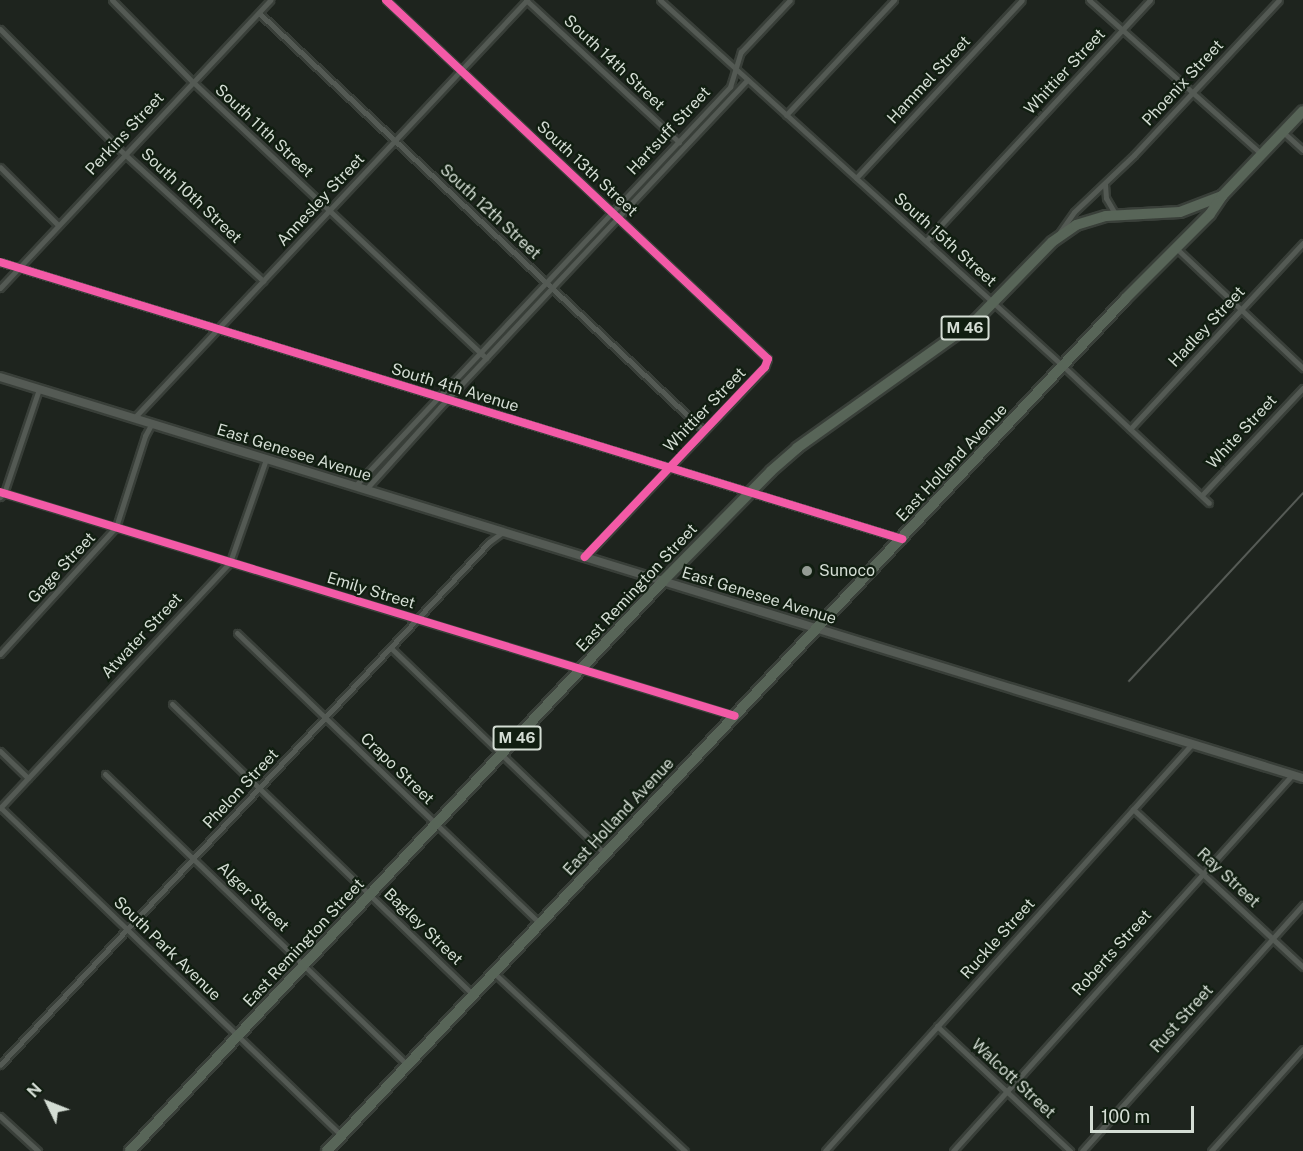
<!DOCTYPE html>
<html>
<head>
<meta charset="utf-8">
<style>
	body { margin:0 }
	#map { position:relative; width:1303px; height:1151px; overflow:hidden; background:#1e241e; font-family:"Public Sans",sans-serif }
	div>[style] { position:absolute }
	.roads { filter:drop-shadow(2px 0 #393f39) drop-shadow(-2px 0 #393f39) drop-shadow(0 2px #393f39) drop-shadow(0 -2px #393f39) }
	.street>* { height:5px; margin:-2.5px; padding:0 2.5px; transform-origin:2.5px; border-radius:2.5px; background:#545a54 }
	.secondary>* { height:8px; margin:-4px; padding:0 4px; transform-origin:4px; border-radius:4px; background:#545a54 }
	.highway>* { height:10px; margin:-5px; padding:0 5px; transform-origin:5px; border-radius:5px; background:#586558 }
	.rail>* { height:2px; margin:-1px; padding:0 1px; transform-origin:1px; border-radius:1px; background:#565b56 }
	.cycleway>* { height:8px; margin:-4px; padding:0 4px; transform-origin:4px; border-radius:4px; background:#f35aa7 }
	.dots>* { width:16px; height:16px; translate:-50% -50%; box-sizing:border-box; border:3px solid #111e11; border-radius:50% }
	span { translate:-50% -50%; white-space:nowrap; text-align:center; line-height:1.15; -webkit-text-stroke:4.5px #111e11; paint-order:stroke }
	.shield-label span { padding:2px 4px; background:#111e11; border:2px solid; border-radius:4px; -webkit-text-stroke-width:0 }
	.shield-label { font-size:15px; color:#d4ddd4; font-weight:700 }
	.street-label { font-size:16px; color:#d4ddd4 }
	.poi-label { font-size:16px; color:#d4ddd4 }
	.left { translate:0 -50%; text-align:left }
	.north { position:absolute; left:18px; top:1073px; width:60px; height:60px; -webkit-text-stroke:4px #111e11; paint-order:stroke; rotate:313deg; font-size:16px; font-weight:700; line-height:24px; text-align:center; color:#d4ddd4 }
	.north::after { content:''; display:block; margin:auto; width:21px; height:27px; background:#d4ddd4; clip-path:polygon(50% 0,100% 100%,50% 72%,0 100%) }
	.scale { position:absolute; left:1090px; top:1106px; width:104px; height:27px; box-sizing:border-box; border:3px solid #d4ddd4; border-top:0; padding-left:8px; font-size:18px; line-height:21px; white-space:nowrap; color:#d4ddd4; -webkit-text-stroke:4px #111e11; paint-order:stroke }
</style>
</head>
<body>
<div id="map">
	<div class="roads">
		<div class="street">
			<div style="left:112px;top:0;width:115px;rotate:45.4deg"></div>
			<div style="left:193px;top:82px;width:403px;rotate:43.3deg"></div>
			<div style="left:386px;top:0;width:524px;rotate:43.22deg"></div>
			<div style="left:768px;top:359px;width:9px;rotate:111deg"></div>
			<div style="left:765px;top:367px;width:262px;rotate:133.5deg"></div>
			<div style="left:526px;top:0;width:209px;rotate:42.9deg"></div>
			<div style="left:660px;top:0;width:544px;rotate:42.25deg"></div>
			<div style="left:1063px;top:366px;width:200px;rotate:43.2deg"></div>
			<div style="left:1089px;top:0;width:231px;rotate:41.8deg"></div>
			<div style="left:259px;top:13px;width:609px;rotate:43.2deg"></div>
			<div style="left:0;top:29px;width:168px;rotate:45.2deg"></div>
			<div style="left:118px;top:148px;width:197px;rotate:42.5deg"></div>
			<div style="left:786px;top:115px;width:158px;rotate:-46.8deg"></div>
			<div style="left:1283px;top:132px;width:27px;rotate:42deg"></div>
			<div style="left:0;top:167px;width:82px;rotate:45deg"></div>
			<div style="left:856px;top:178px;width:243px;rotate:-47deg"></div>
			<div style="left:1105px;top:184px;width:14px;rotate:86deg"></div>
			<div style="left:1106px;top:198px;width:20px;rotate:60deg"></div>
			<div style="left:1060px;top:232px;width:24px;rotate:-55deg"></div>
			<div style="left:1074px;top:212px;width:83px;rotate:-43.5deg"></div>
			<div style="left:1134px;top:155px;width:212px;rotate:-46.9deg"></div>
			<div style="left:926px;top:241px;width:329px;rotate:-47.1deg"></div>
			<div style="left:1176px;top:248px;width:175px;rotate:43.4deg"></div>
			<div style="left:0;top:262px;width:944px;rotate:17.07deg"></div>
			<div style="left:0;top:288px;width:395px;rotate:-46.8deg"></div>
			<div style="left:134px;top:418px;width:574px;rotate:-46.77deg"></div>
			<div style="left:1130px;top:429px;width:254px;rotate:-47.1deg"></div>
			<div style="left:355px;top:486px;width:548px;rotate:-46.78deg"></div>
			<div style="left:730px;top:87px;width:37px;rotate:-73deg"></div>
			<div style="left:741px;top:52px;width:71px;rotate:-46.7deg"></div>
			<div style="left:366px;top:489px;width:110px;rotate:-47.9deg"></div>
			<div style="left:440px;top:407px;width:449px;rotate:-46.8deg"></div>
			<div style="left:0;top:492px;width:768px;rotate:16.95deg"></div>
			<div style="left:1202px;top:495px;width:147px;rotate:-46.7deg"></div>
			<div style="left:0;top:497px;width:6px;rotate:-45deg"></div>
			<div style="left:4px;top:493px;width:110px;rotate:-71.4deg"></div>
			<div style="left:237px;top:633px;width:420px;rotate:43.8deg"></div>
			<div style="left:391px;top:648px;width:297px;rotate:43.9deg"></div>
			<div style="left:0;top:654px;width:172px;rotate:-47.6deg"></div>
			<div style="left:116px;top:527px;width:96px;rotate:-72.3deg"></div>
			<div style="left:145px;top:436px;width:15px;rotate:-62deg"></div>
			<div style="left:172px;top:704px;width:419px;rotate:44deg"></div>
			<div style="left:0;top:751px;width:39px;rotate:44deg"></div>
			<div style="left:105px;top:774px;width:419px;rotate:43.9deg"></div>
			<div style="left:0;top:808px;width:337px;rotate:-46.9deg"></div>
			<div style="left:230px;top:562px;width:109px;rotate:-70.7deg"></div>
			<div style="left:1px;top:808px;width:472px;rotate:43.9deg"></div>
			<div style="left:1133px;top:809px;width:232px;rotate:42.9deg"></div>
			<div style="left:494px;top:973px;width:261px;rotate:43deg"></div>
			<div style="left:937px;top:1026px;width:183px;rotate:43.2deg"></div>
			<div style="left:0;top:1065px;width:716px;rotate:-46.92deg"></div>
			<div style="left:489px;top:542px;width:17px;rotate:-36deg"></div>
			<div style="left:0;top:1116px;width:52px;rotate:42.6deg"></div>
			<div style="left:825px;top:1151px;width:548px;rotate:-47.96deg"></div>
			<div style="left:953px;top:1151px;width:506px;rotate:-47.96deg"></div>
			<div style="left:1082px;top:1151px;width:331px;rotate:-48.1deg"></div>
			<div style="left:1211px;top:1151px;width:137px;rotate:-48deg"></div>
		</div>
		<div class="secondary">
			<div style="left:0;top:377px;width:1363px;rotate:17.11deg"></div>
		</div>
		<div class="highway">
			<div style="left:130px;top:1151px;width:780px;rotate:-46.92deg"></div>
			<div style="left:663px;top:581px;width:154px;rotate:-45.5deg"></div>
			<div style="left:771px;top:471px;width:35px;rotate:-41deg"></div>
			<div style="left:797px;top:448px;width:219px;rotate:-35.5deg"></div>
			<div style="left:975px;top:321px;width:110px;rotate:-45.7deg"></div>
			<div style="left:1052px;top:242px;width:29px;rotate:-35deg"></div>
			<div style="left:1076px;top:225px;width:31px;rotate:-17deg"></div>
			<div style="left:1106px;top:216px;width:74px;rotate:-3.1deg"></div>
			<div style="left:1180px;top:212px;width:45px;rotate:-20.9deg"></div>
			<div style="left:327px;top:1151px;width:1167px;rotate:-46.87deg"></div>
			<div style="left:1125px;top:299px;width:120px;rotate:-45deg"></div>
			<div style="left:1210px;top:214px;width:22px;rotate:-56deg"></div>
			<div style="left:1222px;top:196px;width:117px;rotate:-46.4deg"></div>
		</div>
	</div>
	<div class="rail">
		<div style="left:1129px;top:681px;width:256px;rotate:-47.2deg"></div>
	</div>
	<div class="cycleway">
		<div style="left:386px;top:0;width:524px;rotate:43.22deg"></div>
		<div style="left:768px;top:359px;width:9px;rotate:111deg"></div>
		<div style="left:765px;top:367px;width:262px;rotate:133.5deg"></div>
		<div style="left:0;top:262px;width:944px;rotate:17.07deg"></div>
		<div style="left:0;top:492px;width:768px;rotate:16.95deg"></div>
	</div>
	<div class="dots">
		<div style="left:807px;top:571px;background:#949c94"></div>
	</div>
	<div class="shield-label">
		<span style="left:965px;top:328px">M 46</span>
		<span style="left:517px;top:738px">M 46</span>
	</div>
	<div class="street-label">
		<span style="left:614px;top:63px;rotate:43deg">South 14th Street</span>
		<span style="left:1065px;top:72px;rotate:-47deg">Whittier Street</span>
		<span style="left:929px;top:80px;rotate:-47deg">Hammel Street</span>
		<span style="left:1183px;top:83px;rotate:-47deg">Phoenix Street</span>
		<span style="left:264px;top:131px;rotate:43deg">South 11th Street</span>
		<span style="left:669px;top:131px;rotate:-47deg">Hartsuff Street</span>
		<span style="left:125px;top:134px;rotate:-47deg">Perkins Street</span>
		<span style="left:587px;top:169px;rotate:43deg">South 13th Street</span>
		<span style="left:191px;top:196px;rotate:43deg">South 10th Street</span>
		<span style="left:321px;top:200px;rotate:-47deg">Annesley Street</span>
		<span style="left:490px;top:212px;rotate:43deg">South 12th Street</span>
		<span style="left:945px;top:240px;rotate:42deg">South 15th Street</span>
		<span style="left:1207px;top:327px;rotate:-47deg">Hadley Street</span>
		<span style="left:455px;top:388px;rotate:17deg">South 4th Avenue</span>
		<span style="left:705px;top:410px;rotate:-46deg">Whittier Street</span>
		<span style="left:1242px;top:432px;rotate:-47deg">White Street</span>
		<span style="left:294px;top:453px;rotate:17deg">East Genesee Avenue</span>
		<span style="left:952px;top:463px;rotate:-47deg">East Holland Avenue</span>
		<span style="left:62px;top:568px;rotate:-47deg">Gage Street</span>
		<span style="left:637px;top:588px;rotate:-47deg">East Remington Street</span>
		<span style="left:371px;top:591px;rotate:17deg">Emily Street</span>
		<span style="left:759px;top:596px;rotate:17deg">East Genesee Avenue</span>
		<span style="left:142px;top:636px;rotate:-47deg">Atwater Street</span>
		<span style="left:397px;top:769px;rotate:44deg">Crapo Street</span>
		<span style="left:241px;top:789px;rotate:-47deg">Phelon Street</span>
		<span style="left:619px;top:817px;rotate:-47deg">East Holland Avenue</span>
		<span style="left:1228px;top:878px;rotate:43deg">Ray Street</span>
		<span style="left:253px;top:897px;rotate:44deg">Alger Street</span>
		<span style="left:423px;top:927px;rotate:44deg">Bagley Street</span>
		<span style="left:998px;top:939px;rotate:-48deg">Ruckle Street</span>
		<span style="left:304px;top:943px;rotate:-47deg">East Remington Street</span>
		<span style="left:167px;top:949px;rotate:44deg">South Park Avenue</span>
		<span style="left:1112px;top:953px;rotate:-48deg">Roberts Street</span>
		<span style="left:1182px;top:1019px;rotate:-48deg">Rust Street</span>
		<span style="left:1013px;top:1079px;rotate:43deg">Walcott Street</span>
	</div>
	<div class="poi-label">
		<span class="left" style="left:819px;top:571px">Sunoco</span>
	</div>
	<div class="north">N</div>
	<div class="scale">100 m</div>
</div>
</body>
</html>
